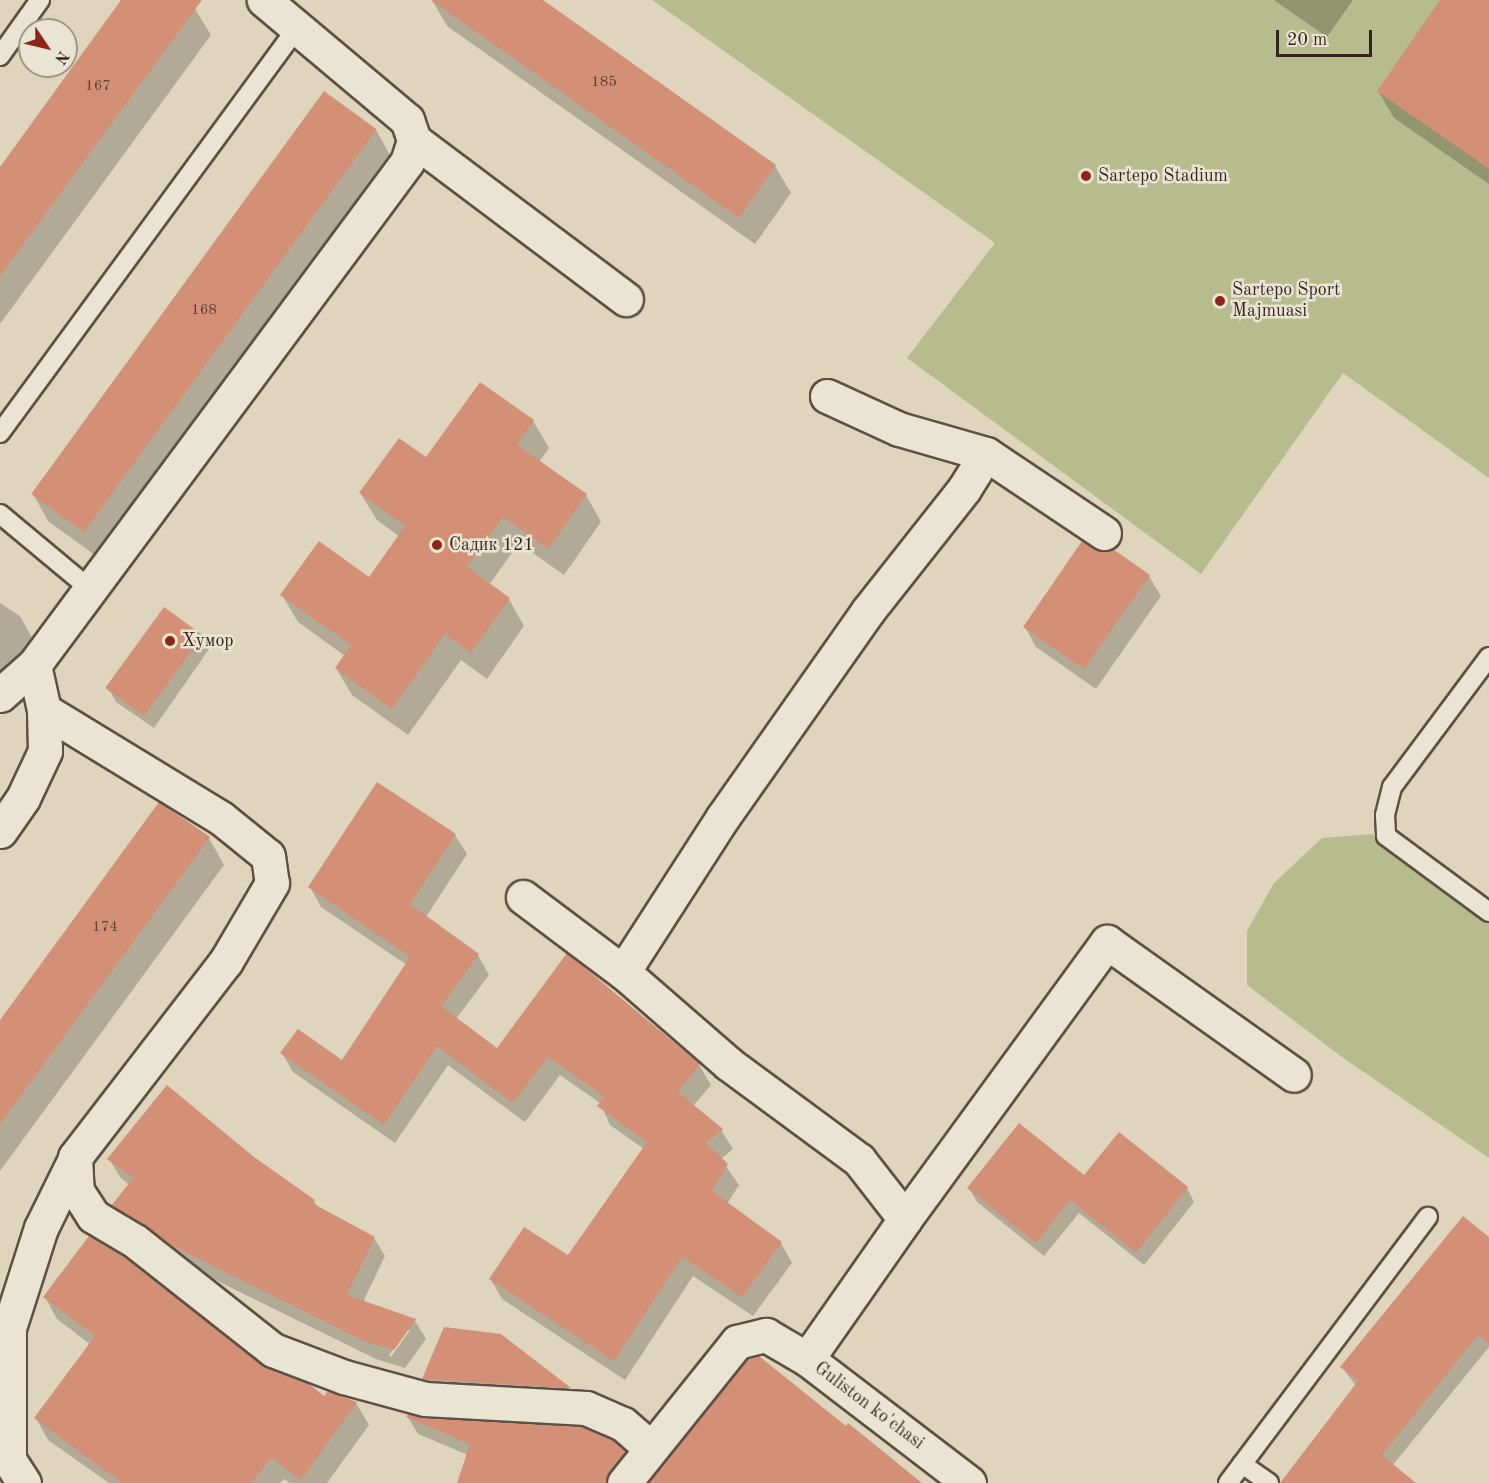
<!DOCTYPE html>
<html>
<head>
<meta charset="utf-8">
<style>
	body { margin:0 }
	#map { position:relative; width:1489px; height:1483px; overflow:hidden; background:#ded5bc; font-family:"Old Standard TT",serif }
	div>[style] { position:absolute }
	.green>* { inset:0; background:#b6bc8d }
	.shadow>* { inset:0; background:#0003 }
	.building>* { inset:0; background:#d48f77; transform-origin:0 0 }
	.roads { filter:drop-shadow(2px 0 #5e5144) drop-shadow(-2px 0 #5e5144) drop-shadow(0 2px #5e5144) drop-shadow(0 -2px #5e5144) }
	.service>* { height:18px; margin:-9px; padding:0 9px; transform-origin:9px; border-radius:9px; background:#eae4d3 }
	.minor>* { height:33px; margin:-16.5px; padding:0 16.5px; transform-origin:16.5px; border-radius:16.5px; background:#eae4d3 }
	.dots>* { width:16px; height:16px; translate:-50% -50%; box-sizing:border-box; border:3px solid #eae4d3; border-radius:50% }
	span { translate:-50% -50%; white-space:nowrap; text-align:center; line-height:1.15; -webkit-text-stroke:5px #eae4d3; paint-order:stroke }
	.number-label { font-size:15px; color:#5c4033 }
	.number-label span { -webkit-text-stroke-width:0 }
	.poi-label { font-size:18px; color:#34251c }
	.left { translate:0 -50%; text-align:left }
	.street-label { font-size:18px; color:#34251c }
	.north { position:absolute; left:18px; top:18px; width:60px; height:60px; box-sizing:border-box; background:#eae4d3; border:2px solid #a1988a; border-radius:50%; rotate:125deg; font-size:16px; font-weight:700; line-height:24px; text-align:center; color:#34251c }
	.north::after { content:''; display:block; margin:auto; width:21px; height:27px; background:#8f2418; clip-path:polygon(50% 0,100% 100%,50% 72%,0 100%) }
	.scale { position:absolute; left:1276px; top:30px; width:96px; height:27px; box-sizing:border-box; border:3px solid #34251c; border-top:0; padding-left:8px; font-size:18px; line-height:21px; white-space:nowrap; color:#34251c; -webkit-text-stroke:4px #eae4d3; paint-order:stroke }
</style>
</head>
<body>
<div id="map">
	<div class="green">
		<div style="clip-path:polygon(652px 0,1489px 0,1489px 478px,1343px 373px,1201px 574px,907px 358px,995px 243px)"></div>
		<div style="clip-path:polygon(1373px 834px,1489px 916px,1489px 1158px,1342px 1057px,1247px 985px,1247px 931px,1274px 883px,1322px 838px)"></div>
	</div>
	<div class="shadow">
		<div style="clip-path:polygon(123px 0,183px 0,195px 9px,211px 35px,0 324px,0 169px)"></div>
		<div style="clip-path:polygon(432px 0,541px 0,775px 166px,791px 193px,755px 244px,447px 26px)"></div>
		<div style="clip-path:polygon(1274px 0,1353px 0,1327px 37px)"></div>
		<div style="clip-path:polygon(1442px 0,1489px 0,1489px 184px,1394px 118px,1378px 91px)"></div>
		<div style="clip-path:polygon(376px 130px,391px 157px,99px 558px,48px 521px,33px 494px)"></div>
		<div style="clip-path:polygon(480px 384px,533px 421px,549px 448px,539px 462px,586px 495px,601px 522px,564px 575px,519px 543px,489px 585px,509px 599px,524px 626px,487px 679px,461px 660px,408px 735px,352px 695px,336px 668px,345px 656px,298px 622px,282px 595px,370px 579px,400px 537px,377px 520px,361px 494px,426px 459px)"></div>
		<div style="clip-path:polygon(1149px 576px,1161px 596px,1096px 689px,1036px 647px,1025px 627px)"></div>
		<div style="clip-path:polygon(0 603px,20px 616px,35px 643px,0 689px)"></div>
		<div style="clip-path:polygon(202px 636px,209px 649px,154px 728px,116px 702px,109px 689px)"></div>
		<div style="clip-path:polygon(455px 835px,467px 854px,426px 917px,478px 955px,489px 975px,456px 1019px,497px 1050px,567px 955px,699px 1065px,711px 1085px,693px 1106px,721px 1130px,733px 1149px,721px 1159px,739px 1185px,727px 1204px,781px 1243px,792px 1263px,753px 1316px,693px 1276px,625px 1380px,502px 1299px,491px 1280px,569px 1257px,644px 1149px,610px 1125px,600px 1103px,560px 1075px,525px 1122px,448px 1065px,395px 1143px,293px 1072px,282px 1053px,342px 1062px,407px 965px,321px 907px,310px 887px)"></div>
		<div style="clip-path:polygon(209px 838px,224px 865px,0 1171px,0 1022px)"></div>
		<div style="clip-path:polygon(evenodd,253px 1158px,314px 1201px,318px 1208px,374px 1238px,385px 1256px,363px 1302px,415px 1321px,426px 1339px,405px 1368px,376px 1359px,181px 1263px,124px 1224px,114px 1205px,129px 1185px,120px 1177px,109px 1159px,253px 1158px,407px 1330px,410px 1330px,391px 1357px,389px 1355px,407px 1330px)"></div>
		<div style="clip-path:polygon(1085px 1177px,1187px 1188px,1194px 1202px,1144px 1265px,1079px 1213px,1044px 1256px,977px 1202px,969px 1188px)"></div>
		<div style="clip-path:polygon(1489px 1239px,1489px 1347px,1392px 1466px,1406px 1483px,1283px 1483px,1356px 1386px,1342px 1367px)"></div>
		<div style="clip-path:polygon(45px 1297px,261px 1366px,324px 1398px,356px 1403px,369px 1425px,327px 1483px,290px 1483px,284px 1479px,280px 1483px,109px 1483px,48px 1440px,36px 1418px,90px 1344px,57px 1319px)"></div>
		<div style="clip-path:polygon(501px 1336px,570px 1389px,583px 1412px,438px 1403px,424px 1379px)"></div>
		<div style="clip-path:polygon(408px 1417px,624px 1452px,634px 1469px,625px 1483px,461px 1483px,468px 1455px,418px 1434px)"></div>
	</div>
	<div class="building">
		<div style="clip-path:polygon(121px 0,202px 0,0 276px,0 167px)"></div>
		<div style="clip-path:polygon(431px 0,543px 0,776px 165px,739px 218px)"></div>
		<div style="clip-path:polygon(1440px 0,1489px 0,1489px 169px,1377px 91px)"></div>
		<div style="left:324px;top:91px;width:65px;height:498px;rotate:36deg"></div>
		<div style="clip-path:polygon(480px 382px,534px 420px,517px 445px,587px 494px,548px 549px,503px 517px,467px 567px,510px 598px,471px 653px,445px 634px,392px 709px,335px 668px,351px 645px,280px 595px,319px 541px,369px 577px,405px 526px,359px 493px,399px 438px,426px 457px)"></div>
		<div style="clip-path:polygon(1082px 541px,1102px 552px,1113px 549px,1150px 575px,1084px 669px,1023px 627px)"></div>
		<div style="left:164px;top:607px;width:48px;height:100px;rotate:36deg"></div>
		<div style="clip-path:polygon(377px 782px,456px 834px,410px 904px,479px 954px,441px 1006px,497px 1048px,567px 953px,700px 1064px,678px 1092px,723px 1129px,706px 1143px,728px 1164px,712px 1191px,782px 1242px,742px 1297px,682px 1257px,614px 1361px,489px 1279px,524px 1227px,568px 1255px,647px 1142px,597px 1106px,604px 1096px,548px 1057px,513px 1103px,437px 1046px,384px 1125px,280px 1053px,298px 1029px,342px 1060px,410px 957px,308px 887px)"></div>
		<div style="clip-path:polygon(159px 802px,210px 837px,0 1124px,0 1020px)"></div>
		<div style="clip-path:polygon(167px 1085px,254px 1157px,315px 1200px,312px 1203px,375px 1237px,347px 1295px,416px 1319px,394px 1350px,364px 1341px,169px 1244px,112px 1205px,133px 1178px,107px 1159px)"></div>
		<div style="clip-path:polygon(1019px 1123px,1084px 1175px,1119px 1132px,1188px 1187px,1136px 1253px,1070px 1200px,1036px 1243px,967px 1188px)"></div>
		<div style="clip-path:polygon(1463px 1216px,1489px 1237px,1489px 1344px,1478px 1335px,1382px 1455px,1416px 1483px,1280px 1483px,1358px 1381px,1340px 1367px)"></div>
		<div style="clip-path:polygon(89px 1236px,124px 1256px,262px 1365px,308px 1383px,324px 1396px,328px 1391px,357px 1402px,301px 1480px,271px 1458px,251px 1483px,122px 1483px,34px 1418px,95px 1336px,43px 1297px)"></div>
		<div style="clip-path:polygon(444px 1327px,501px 1334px,571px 1388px,422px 1379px)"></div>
		<div style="clip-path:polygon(759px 1356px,846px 1426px,848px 1423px,922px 1483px,648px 1483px,748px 1359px)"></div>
		<div style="clip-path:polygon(408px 1414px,582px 1427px,613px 1440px,626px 1451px,609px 1472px,606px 1483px,457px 1483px,470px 1444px,406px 1417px)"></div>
	</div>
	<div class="roads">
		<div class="service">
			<div style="left:0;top:56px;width:69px;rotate:-54.5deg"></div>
			<div style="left:0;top:433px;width:502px;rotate:-53.75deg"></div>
			<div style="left:0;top:514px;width:117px;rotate:39.8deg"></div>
			<div style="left:1489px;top:657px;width:162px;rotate:126.7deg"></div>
			<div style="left:1392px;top:787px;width:29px;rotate:104deg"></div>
			<div style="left:1385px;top:815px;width:21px;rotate:87deg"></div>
			<div style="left:1386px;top:836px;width:128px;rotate:36.4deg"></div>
			<div style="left:1242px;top:1464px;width:33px;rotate:35deg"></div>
			<div style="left:1228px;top:1483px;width:333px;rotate:-53.1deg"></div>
		</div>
		<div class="minor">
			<div style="left:414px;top:140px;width:265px;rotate:36.9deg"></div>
			<div style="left:827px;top:396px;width:79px;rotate:24.6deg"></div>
			<div style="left:899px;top:429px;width:91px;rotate:16deg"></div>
			<div style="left:0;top:695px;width:45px;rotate:-41.4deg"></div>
			<div style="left:44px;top:710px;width:207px;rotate:31.4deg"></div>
			<div style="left:221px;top:818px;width:60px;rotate:39deg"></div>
			<div style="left:268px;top:856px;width:27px;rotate:82deg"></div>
			<div style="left:272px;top:883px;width:91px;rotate:120.5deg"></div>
			<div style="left:226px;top:961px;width:247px;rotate:127.6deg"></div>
			<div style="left:75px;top:1157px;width:34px;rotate:87deg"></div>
			<div style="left:77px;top:1191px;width:30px;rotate:57deg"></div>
			<div style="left:93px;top:1216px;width:49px;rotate:30.8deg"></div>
			<div style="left:135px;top:1241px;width:176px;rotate:38.3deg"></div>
			<div style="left:273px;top:1350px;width:76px;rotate:20.8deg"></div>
			<div style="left:344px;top:1377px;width:84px;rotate:15.2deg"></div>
			<div style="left:425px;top:1399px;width:161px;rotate:3.2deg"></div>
			<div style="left:586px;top:1408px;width:40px;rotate:23.4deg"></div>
			<div style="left:623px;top:1424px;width:37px;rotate:41deg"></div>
			<div style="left:0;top:831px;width:40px;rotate:-55.1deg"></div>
			<div style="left:23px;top:798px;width:52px;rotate:-64.9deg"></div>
			<div style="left:45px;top:751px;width:41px;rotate:-91.4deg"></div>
			<div style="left:44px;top:710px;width:46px;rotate:-102.5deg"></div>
			<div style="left:34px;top:665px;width:626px;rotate:-53.44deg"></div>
			<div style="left:407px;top:162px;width:23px;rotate:-72deg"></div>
			<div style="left:414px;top:140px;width:21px;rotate:-109deg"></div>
			<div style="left:407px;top:120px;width:187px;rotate:-140deg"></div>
			<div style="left:523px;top:897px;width:125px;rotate:36.9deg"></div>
			<div style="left:905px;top:1219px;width:343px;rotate:-53.9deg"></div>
			<div style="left:1107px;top:942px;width:229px;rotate:35.4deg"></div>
			<div style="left:807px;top:1359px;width:171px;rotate:-55deg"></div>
			<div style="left:905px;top:1219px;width:75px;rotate:-127.9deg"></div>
			<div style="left:859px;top:1160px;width:162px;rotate:-143.6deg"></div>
			<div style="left:729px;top:1064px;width:140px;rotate:-139deg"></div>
			<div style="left:623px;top:972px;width:184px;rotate:-57.2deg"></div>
			<div style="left:723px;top:817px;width:251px;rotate:-54.9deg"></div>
			<div style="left:867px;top:612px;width:157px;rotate:-51.7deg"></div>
			<div style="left:964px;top:489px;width:41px;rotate:-57.8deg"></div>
			<div style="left:986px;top:454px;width:142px;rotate:33.8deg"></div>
			<div style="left:24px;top:1483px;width:27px;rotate:-123deg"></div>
			<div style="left:9px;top:1460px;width:132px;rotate:-90deg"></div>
			<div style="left:9px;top:1328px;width:105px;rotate:-72.3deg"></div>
			<div style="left:41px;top:1228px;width:77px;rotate:-63.8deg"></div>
			<div style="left:624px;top:1483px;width:181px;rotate:-51.3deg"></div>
			<div style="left:737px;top:1342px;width:30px;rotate:-14deg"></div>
			<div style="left:766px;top:1335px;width:48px;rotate:30.3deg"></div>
			<div style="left:807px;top:1359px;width:204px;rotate:37.4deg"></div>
		</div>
	</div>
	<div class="dots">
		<div style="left:1086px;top:176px;background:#8f2418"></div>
		<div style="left:1220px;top:301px;background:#8f2418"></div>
		<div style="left:437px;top:545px;background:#8f2418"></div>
		<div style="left:170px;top:641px;background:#8f2418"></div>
	</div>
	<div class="number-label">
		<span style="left:604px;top:83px">185</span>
		<span style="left:98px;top:87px">167</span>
		<span style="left:204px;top:311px">168</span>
		<span style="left:105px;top:928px">174</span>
	</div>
	<div class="poi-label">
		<span class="left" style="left:1098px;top:176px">Sartepo Stadium</span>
		<span class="left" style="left:1232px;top:301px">Sartepo Sport<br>Majmuasi</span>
		<span class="left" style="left:449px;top:545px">Садик 121</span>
		<span class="left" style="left:182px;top:641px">Хумор</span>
	</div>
	<div class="street-label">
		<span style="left:869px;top:1406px;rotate:37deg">Guliston ko'chasi</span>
	</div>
	<div class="north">N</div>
	<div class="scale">20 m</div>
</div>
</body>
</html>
